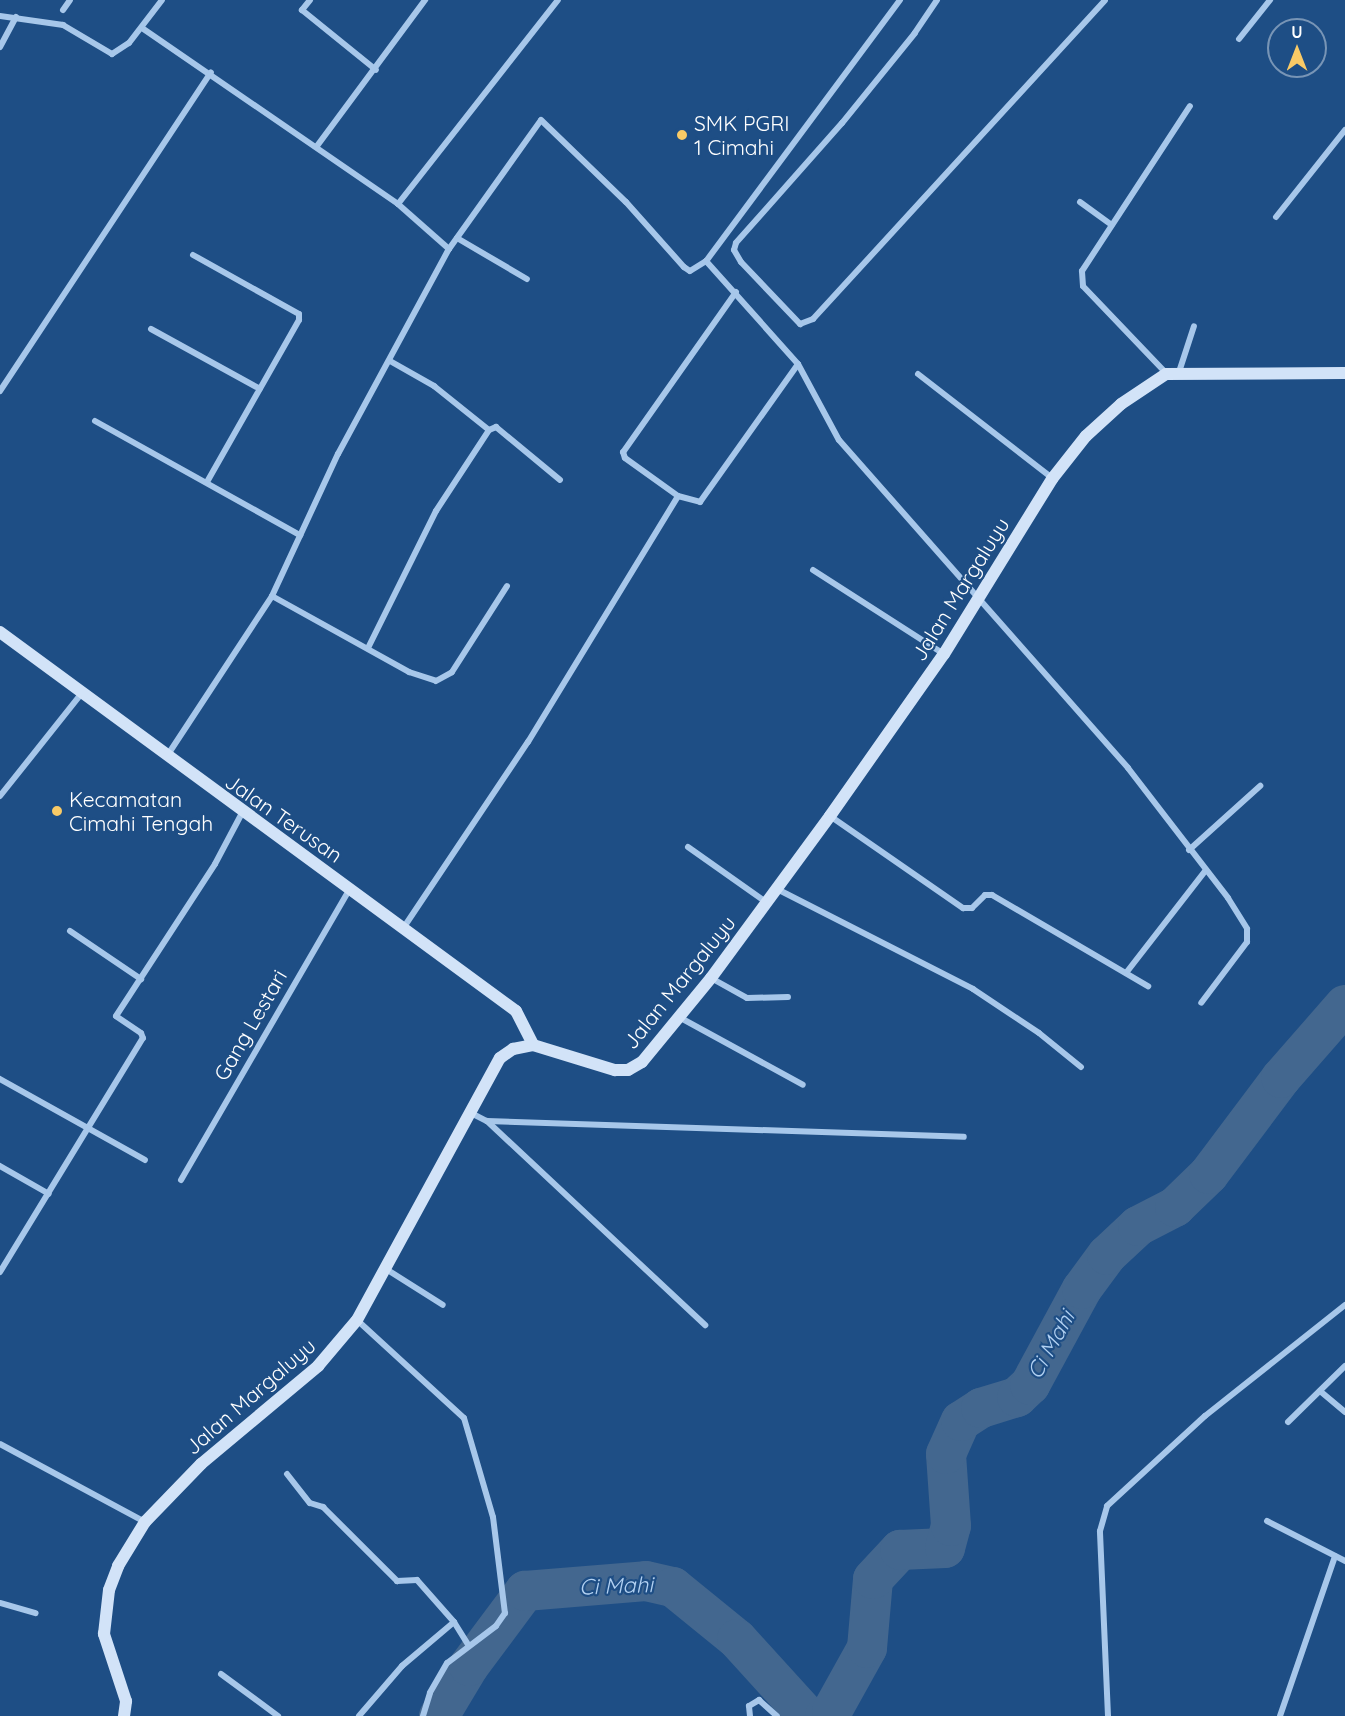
<!DOCTYPE html>
<html>
<head>
<meta charset="utf-8">
<style>
	body { margin:0 }
	#map { position:relative; width:1345px; height:1716px; overflow:hidden; background:#1e4e85; font-family:Quicksand,sans-serif }
	div>[style] { position:absolute }
	.river>* { height:40px; margin:-20px; padding:0 20px; transform-origin:20px; border-radius:20px; background:#43678f }
	.minor>* { height:6px; margin:-3px; padding:0 3px; transform-origin:3px; border-radius:3px; background:#a7c7ea }
	.secondary>* { height:12px; margin:-6px; padding:0 6px; transform-origin:6px; border-radius:6px; background:#d2e3f8 }
	.dots>* { width:16px; height:16px; translate:-50% -50%; box-sizing:border-box; border:3px solid #1e4e85; border-radius:50% }
	span { translate:-50% -50%; white-space:nowrap; text-align:center; line-height:1.15; -webkit-text-stroke:4.5px #1e4e85; paint-order:stroke }
	.poi-label { font-size:21px; color:#fff }
	.left { translate:0 -50%; text-align:left }
	.street-label { font-size:21px; color:#fff }
	.water-label { font-size:22px; color:#b2d1f2; font-style:italic }
	.north { position:absolute; left:1267px; top:18px; width:60px; height:60px; box-sizing:border-box; background:#1e4e85; border:2px solid #7895b6; border-radius:50%; rotate:0deg; font-size:16px; font-weight:700; line-height:24px; text-align:center; color:#fff }
	.north::after { content:''; display:block; margin:auto; width:21px; height:27px; background:#f9ca66; clip-path:polygon(50% 0,100% 100%,50% 72%,0 100%) }
</style>
</head>
<body>
<div id="map">
	<div class="river">
		<div style="left:439px;top:1716px;width:58px;rotate:-59deg"></div>
		<div style="left:469px;top:1666px;width:94px;rotate:-53.3deg"></div>
		<div style="left:525px;top:1591px;width:121px;rotate:-4.7deg"></div>
		<div style="left:646px;top:1581px;width:28px;rotate:13deg"></div>
		<div style="left:673px;top:1587px;width:82px;rotate:39.1deg"></div>
		<div style="left:737px;top:1639px;width:104px;rotate:47.7deg"></div>
		<div style="left:825px;top:1716px;width:9px;rotate:-36deg"></div>
		<div style="left:832px;top:1711px;width:72px;rotate:-60.9deg"></div>
		<div style="left:867px;top:1648px;width:69px;rotate:-85deg"></div>
		<div style="left:873px;top:1579px;width:40px;rotate:-47deg"></div>
		<div style="left:900px;top:1550px;width:45px;rotate:-2.5deg"></div>
		<div style="left:945px;top:1548px;width:23px;rotate:-75deg"></div>
		<div style="left:951px;top:1526px;width:72px;rotate:-94deg"></div>
		<div style="left:946px;top:1454px;width:36px;rotate:-66deg"></div>
		<div style="left:961px;top:1421px;width:24px;rotate:-33deg"></div>
		<div style="left:981px;top:1408px;width:38px;rotate:-17deg"></div>
		<div style="left:1017px;top:1397px;width:18px;rotate:-43deg"></div>
		<div style="left:1030px;top:1385px;width:109px;rotate:-61.6deg"></div>
		<div style="left:1082px;top:1289px;width:42px;rotate:-53.7deg"></div>
		<div style="left:1107px;top:1255px;width:42px;rotate:-43.1deg"></div>
		<div style="left:1138px;top:1226px;width:42px;rotate:-27.2deg"></div>
		<div style="left:1175px;top:1207px;width:47px;rotate:-44.1deg"></div>
		<div style="left:1209px;top:1174px;width:120px;rotate:-53.1deg"></div>
		<div style="left:1281px;top:1078px;width:97px;rotate:-48.8deg"></div>
	</div>
	<div class="minor">
		<div style="left:310px;top:0;width:13px;rotate:129deg"></div>
		<div style="left:302px;top:10px;width:95px;rotate:39deg"></div>
		<div style="left:900px;top:0;width:325px;rotate:126.6deg"></div>
		<div style="left:706px;top:261px;width:138px;rotate:48.2deg"></div>
		<div style="left:798px;top:364px;width:86px;rotate:61.7deg"></div>
		<div style="left:839px;top:440px;width:437px;rotate:48.6deg"></div>
		<div style="left:1128px;top:768px;width:164px;rotate:52.4deg"></div>
		<div style="left:1228px;top:898px;width:36px;rotate:58deg"></div>
		<div style="left:1247px;top:929px;width:13px;rotate:90deg"></div>
		<div style="left:1247px;top:942px;width:76px;rotate:127deg"></div>
		<div style="left:937px;top:0;width:40px;rotate:124deg"></div>
		<div style="left:915px;top:33px;width:116px;rotate:129deg"></div>
		<div style="left:842px;top:123px;width:160px;rotate:131.5deg"></div>
		<div style="left:736px;top:243px;width:7px;rotate:106deg"></div>
		<div style="left:734px;top:250px;width:14px;rotate:60deg"></div>
		<div style="left:741px;top:262px;width:86px;rotate:46.4deg"></div>
		<div style="left:800px;top:324px;width:14px;rotate:-21deg"></div>
		<div style="left:813px;top:319px;width:432px;rotate:-47.5deg"></div>
		<div style="left:63px;top:10px;width:12px;rotate:-55deg"></div>
		<div style="left:0;top:16px;width:64px;rotate:8.1deg"></div>
		<div style="left:63px;top:25px;width:57px;rotate:30.6deg"></div>
		<div style="left:112px;top:54px;width:20px;rotate:-33deg"></div>
		<div style="left:129px;top:43px;width:54px;rotate:-52.5deg"></div>
		<div style="left:142px;top:28px;width:311px;rotate:34.5deg"></div>
		<div style="left:398px;top:204px;width:68px;rotate:41.4deg"></div>
		<div style="left:1239px;top:39px;width:50px;rotate:-51.5deg"></div>
		<div style="left:0;top:47px;width:34px;rotate:-62deg"></div>
		<div style="left:317px;top:146px;width:182px;rotate:-53.5deg"></div>
		<div style="left:1080px;top:202px;width:39px;rotate:36deg"></div>
		<div style="left:398px;top:204px;width:259px;rotate:-51.9deg"></div>
		<div style="left:1276px;top:217px;width:111px;rotate:-51.6deg"></div>
		<div style="left:457px;top:238px;width:81px;rotate:30.4deg"></div>
		<div style="left:193px;top:255px;width:121px;rotate:29.1deg"></div>
		<div style="left:299px;top:314px;width:6px;rotate:90deg"></div>
		<div style="left:299px;top:320px;width:186px;rotate:119.6deg"></div>
		<div style="left:736px;top:292px;width:196px;rotate:125.2deg"></div>
		<div style="left:623px;top:452px;width:6px;rotate:72deg"></div>
		<div style="left:625px;top:458px;width:65px;rotate:35.6deg"></div>
		<div style="left:678px;top:496px;width:23px;rotate:15deg"></div>
		<div style="left:700px;top:502px;width:169px;rotate:-54.6deg"></div>
		<div style="left:151px;top:329px;width:124px;rotate:28.8deg"></div>
		<div style="left:390px;top:361px;width:51px;rotate:29.6deg"></div>
		<div style="left:434px;top:386px;width:70px;rotate:38.7deg"></div>
		<div style="left:489px;top:430px;width:8px;rotate:-23deg"></div>
		<div style="left:496px;top:427px;width:83px;rotate:39.6deg"></div>
		<div style="left:1179px;top:372px;width:48px;rotate:-71.9deg"></div>
		<div style="left:1166px;top:373px;width:120px;rotate:-133.7deg"></div>
		<div style="left:1083px;top:286px;width:15px;rotate:-94deg"></div>
		<div style="left:1082px;top:271px;width:197px;rotate:-56.8deg"></div>
		<div style="left:918px;top:374px;width:170px;rotate:37.8deg"></div>
		<div style="left:0;top:391px;width:382px;rotate:-56.5deg"></div>
		<div style="left:95px;top:421px;width:235px;rotate:29.1deg"></div>
		<div style="left:813px;top:570px;width:156px;rotate:32.7deg"></div>
		<div style="left:272px;top:596px;width:157px;rotate:29deg"></div>
		<div style="left:409px;top:672px;width:28px;rotate:18deg"></div>
		<div style="left:436px;top:681px;width:18px;rotate:-29deg"></div>
		<div style="left:452px;top:672px;width:102px;rotate:-57.4deg"></div>
		<div style="left:368px;top:648px;width:153px;rotate:-63.6deg"></div>
		<div style="left:436px;top:511px;width:97px;rotate:-56.8deg"></div>
		<div style="left:167px;top:756px;width:191px;rotate:-56.7deg"></div>
		<div style="left:272px;top:596px;width:157px;rotate:-65.1deg"></div>
		<div style="left:338px;top:454px;width:233px;rotate:-61.6deg"></div>
		<div style="left:449px;top:249px;width:158px;rotate:-54.5deg"></div>
		<div style="left:541px;top:120px;width:118px;rotate:44deg"></div>
		<div style="left:626px;top:202px;width:87px;rotate:48.3deg"></div>
		<div style="left:684px;top:267px;width:7px;rotate:34deg"></div>
		<div style="left:690px;top:271px;width:19px;rotate:-32deg"></div>
		<div style="left:0;top:796px;width:132px;rotate:-51.5deg"></div>
		<div style="left:830px;top:816px;width:162px;rotate:34.7deg"></div>
		<div style="left:963px;top:908px;width:9px"></div>
		<div style="left:972px;top:908px;width:18px;rotate:-45deg"></div>
		<div style="left:985px;top:895px;width:7px"></div>
		<div style="left:992px;top:895px;width:181px;rotate:30.3deg"></div>
		<div style="left:688px;top:847px;width:95px;rotate:35.2deg"></div>
		<div style="left:1189px;top:850px;width:96px;rotate:-42deg"></div>
		<div style="left:777px;top:889px;width:220px;rotate:27deg"></div>
		<div style="left:973px;top:989px;width:79px;rotate:33.7deg"></div>
		<div style="left:1039px;top:1033px;width:54px;rotate:39deg"></div>
		<div style="left:404px;top:927px;width:223px;rotate:-56.2deg"></div>
		<div style="left:528px;top:742px;width:288px;rotate:-58.6deg"></div>
		<div style="left:70px;top:931px;width:86px;rotate:34.1deg"></div>
		<div style="left:1126px;top:973px;width:129px;rotate:-52.2deg"></div>
		<div style="left:711px;top:978px;width:41px;rotate:29.1deg"></div>
		<div style="left:747px;top:998px;width:41px;rotate:-1.4deg"></div>
		<div style="left:679px;top:1017px;width:141px;rotate:28.7deg"></div>
		<div style="left:0;top:1079px;width:166px;rotate:29.2deg"></div>
		<div style="left:469px;top:1112px;width:20px;rotate:27deg"></div>
		<div style="left:487px;top:1121px;width:477px;rotate:1.9deg"></div>
		<div style="left:487px;top:1121px;width:299px;rotate:43.1deg"></div>
		<div style="left:0;top:1166px;width:56px;rotate:29.7deg"></div>
		<div style="left:181px;top:1180px;width:337px;rotate:-59.9deg"></div>
		<div style="left:386px;top:1269px;width:67px;rotate:32.3deg"></div>
		<div style="left:0;top:1272px;width:274px;rotate:-58.6deg"></div>
		<div style="left:143px;top:1038px;width:5px;rotate:-112deg"></div>
		<div style="left:141px;top:1033px;width:30px;rotate:-146deg"></div>
		<div style="left:116px;top:1016px;width:181px;rotate:-56.9deg"></div>
		<div style="left:215px;top:864px;width:58px;rotate:-62.1deg"></div>
		<div style="left:357px;top:1320px;width:145px;rotate:42.5deg"></div>
		<div style="left:464px;top:1418px;width:103px;rotate:73.7deg"></div>
		<div style="left:493px;top:1517px;width:97px;rotate:82.9deg"></div>
		<div style="left:505px;top:1613px;width:16px;rotate:125deg"></div>
		<div style="left:496px;top:1626px;width:61px;rotate:142.9deg"></div>
		<div style="left:447px;top:1663px;width:34px;rotate:120deg"></div>
		<div style="left:430px;top:1693px;width:24px;rotate:107deg"></div>
		<div style="left:1320px;top:1391px;width:33px;rotate:40deg"></div>
		<div style="left:1288px;top:1422px;width:80px;rotate:-44.5deg"></div>
		<div style="left:0;top:1444px;width:165px;rotate:28.3deg"></div>
		<div style="left:287px;top:1474px;width:37px;rotate:52deg"></div>
		<div style="left:310px;top:1503px;width:14px;rotate:17deg"></div>
		<div style="left:323px;top:1507px;width:105px;rotate:45deg"></div>
		<div style="left:397px;top:1581px;width:20px;rotate:-3deg"></div>
		<div style="left:417px;top:1580px;width:56px;rotate:48.6deg"></div>
		<div style="left:454px;top:1622px;width:68px;rotate:139.8deg"></div>
		<div style="left:402px;top:1666px;width:66px;rotate:130.7deg"></div>
		<div style="left:1267px;top:1521px;width:88px;rotate:27.1deg"></div>
		<div style="left:0;top:1603px;width:37px;rotate:16deg"></div>
		<div style="left:454px;top:1622px;width:26px;rotate:58deg"></div>
		<div style="left:221px;top:1674px;width:71px;rotate:36.4deg"></div>
		<div style="left:750px;top:1716px;width:10px;rotate:-96deg"></div>
		<div style="left:749px;top:1706px;width:12px;rotate:-31deg"></div>
		<div style="left:759px;top:1700px;width:24px;rotate:42deg"></div>
		<div style="left:1108px;top:1716px;width:185px;rotate:-92.5deg"></div>
		<div style="left:1100px;top:1531px;width:26px;rotate:-74deg"></div>
		<div style="left:1107px;top:1506px;width:133px;rotate:-42.6deg"></div>
		<div style="left:1205px;top:1416px;width:179px;rotate:-38.4deg"></div>
		<div style="left:1280px;top:1716px;width:169px;rotate:-71deg"></div>
	</div>
	<div class="secondary">
		<div style="left:0;top:632px;width:640px;rotate:36.3deg"></div>
		<div style="left:516px;top:1011px;width:38px;rotate:63deg"></div>
		<div style="left:124px;top:1716px;width:15px;rotate:-82deg"></div>
		<div style="left:126px;top:1701px;width:71px;rotate:-108.2deg"></div>
		<div style="left:104px;top:1634px;width:44px;rotate:-83.5deg"></div>
		<div style="left:109px;top:1590px;width:26px;rotate:-69deg"></div>
		<div style="left:118px;top:1566px;width:52px;rotate:-58.5deg"></div>
		<div style="left:145px;top:1522px;width:81px;rotate:-46deg"></div>
		<div style="left:201px;top:1464px;width:153px;rotate:-39.9deg"></div>
		<div style="left:318px;top:1366px;width:60px;rotate:-49.7deg"></div>
		<div style="left:357px;top:1320px;width:298px;rotate:-61.4deg"></div>
		<div style="left:500px;top:1058px;width:16px;rotate:-35deg"></div>
		<div style="left:513px;top:1049px;width:20px;rotate:-11deg"></div>
		<div style="left:533px;top:1045px;width:86px;rotate:17deg"></div>
		<div style="left:615px;top:1070px;width:13px"></div>
		<div style="left:628px;top:1070px;width:16px;rotate:-30deg"></div>
		<div style="left:642px;top:1062px;width:109px;rotate:-50.6deg"></div>
		<div style="left:711px;top:978px;width:201px;rotate:-53.7deg"></div>
		<div style="left:830px;top:816px;width:198px;rotate:-54.9deg"></div>
		<div style="left:944px;top:654px;width:206px;rotate:-58.3deg"></div>
		<div style="left:1052px;top:479px;width:55px;rotate:-51.7deg"></div>
		<div style="left:1086px;top:436px;width:47px;rotate:-42.4deg"></div>
		<div style="left:1121px;top:404px;width:54px;rotate:-33.7deg"></div>
		<div style="left:1166px;top:374px;width:179px;rotate:-0.3deg"></div>
	</div>
	<div class="dots">
		<div style="left:682px;top:135px;background:#f9ca66"></div>
		<div style="left:57px;top:811px;background:#f9ca66"></div>
	</div>
	<div class="poi-label">
		<span class="left" style="left:694px;top:135px">SMK PGRI<br>1 Cimahi</span>
		<span class="left" style="left:69px;top:811px">Kecamatan<br>Cimahi Tengah</span>
	</div>
	<div class="street-label">
		<span style="left:960px;top:589px;rotate:-58deg">Jalan Margaluyu</span>
		<span style="left:284px;top:818px;rotate:35deg">Jalan Terusan</span>
		<span style="left:679px;top:982px;rotate:-51deg">Jalan Margaluyu</span>
		<span style="left:250px;top:1025px;rotate:-60deg">Gang Lestari</span>
		<span style="left:250px;top:1396px;rotate:-41deg">Jalan Margaluyu</span>
	</div>
	<div class="water-label">
		<span style="left:1051px;top:1345px;rotate:-61deg">Ci Mahi</span>
		<span style="left:616px;top:1586px;rotate:-2deg">Ci Mahi</span>
	</div>
	<div class="north">U</div>
</div>
</body>
</html>
